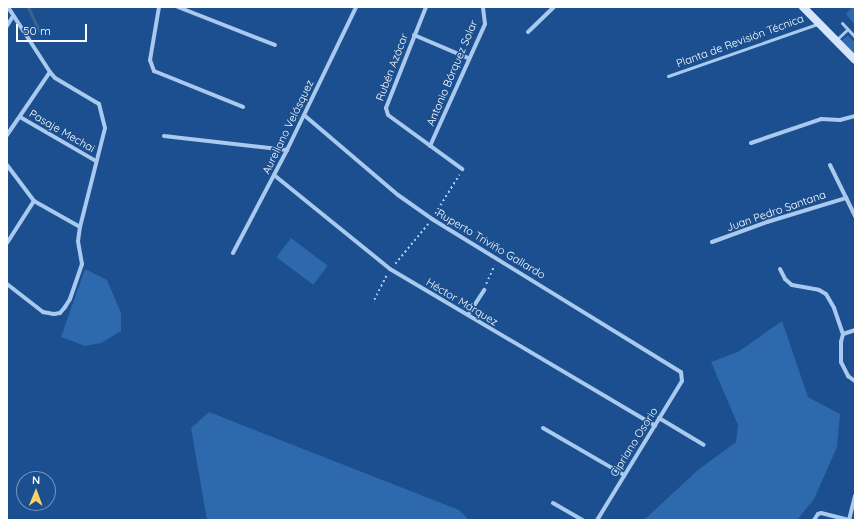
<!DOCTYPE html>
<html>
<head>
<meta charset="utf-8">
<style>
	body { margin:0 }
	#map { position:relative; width:862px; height:527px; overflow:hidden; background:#1b4f8f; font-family:Quicksand,sans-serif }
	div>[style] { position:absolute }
	.green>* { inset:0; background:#2e69ad; transform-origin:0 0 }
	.stream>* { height:3px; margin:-1.5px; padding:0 1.5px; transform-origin:1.5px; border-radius:1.5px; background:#3c6290 }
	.path>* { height:1.5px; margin-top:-0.75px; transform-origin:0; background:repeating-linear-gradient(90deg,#a9c9ee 0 2px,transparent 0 5px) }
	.lane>* { height:3px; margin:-1.5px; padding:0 1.5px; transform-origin:1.5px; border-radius:1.5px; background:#a9c9ee }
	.street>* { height:4px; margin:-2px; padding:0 2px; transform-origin:2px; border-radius:2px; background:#a9c9ee }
	.secondary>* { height:8px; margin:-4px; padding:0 4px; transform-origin:4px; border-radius:4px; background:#d6e6fa }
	span { translate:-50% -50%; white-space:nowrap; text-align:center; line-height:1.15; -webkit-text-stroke:3px #1b4f8f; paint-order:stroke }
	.street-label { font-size:11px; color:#fff }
	.frame { position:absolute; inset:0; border:8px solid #fff; pointer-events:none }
	.north { position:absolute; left:16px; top:471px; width:40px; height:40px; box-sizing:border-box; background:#1b4f8f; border:1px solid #7695bc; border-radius:50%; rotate:1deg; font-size:11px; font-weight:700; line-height:16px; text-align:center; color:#fff }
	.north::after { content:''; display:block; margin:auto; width:14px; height:18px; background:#ffd166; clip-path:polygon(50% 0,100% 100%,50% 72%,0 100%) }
	.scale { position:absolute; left:16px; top:24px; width:71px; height:18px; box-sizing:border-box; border:2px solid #fff; border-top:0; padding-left:5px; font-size:12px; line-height:14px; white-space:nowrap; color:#fff; -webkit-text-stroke:3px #1b4f8f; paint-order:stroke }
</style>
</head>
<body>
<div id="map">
	<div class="green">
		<div style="clip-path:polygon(852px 7px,855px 7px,855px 25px,846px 14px)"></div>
		<div style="clip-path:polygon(848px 35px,855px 43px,855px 55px,841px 41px)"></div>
		<div style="left:291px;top:238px;width:46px;height:24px;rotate:37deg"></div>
		<div style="clip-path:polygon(85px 269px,107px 280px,121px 313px,121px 331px,101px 343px,85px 346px,61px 337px)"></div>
		<div style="clip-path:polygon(782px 321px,808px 397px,840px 414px,837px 447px,814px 499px,797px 520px,644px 520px,698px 470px,736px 442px,738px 425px,711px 362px,738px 352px)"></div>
		<div style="clip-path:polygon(209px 412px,459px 510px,469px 520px,207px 520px,191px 428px)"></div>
	</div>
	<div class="stream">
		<div style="left:28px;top:7px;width:26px;rotate:65deg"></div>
	</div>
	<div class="path">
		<div style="left:435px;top:214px;width:46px;rotate:-58.4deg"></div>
		<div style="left:395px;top:264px;width:52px;rotate:-50.5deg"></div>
		<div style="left:486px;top:284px;width:20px;rotate:-66deg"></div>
		<div style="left:374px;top:300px;width:28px;rotate:-63deg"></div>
	</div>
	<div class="lane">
		<div style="left:842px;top:23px;width:19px;rotate:47deg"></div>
		<div style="left:836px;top:40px;width:16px;rotate:-43deg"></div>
		<div style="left:668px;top:76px;width:158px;rotate:-19.2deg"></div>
	</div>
	<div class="street">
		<div style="left:159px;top:7px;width:54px;rotate:99.6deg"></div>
		<div style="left:150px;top:60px;width:12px;rotate:70deg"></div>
		<div style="left:154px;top:71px;width:96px;rotate:22deg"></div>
		<div style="left:178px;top:7px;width:104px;rotate:21.4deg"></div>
		<div style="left:426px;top:7px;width:109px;rotate:111.6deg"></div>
		<div style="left:386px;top:108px;width:7px;rotate:74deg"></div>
		<div style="left:388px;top:115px;width:92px;rotate:36.1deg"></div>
		<div style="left:7px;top:26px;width:12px;rotate:-59deg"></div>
		<div style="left:528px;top:32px;width:36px;rotate:-44deg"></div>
		<div style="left:414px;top:35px;width:59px;rotate:23.1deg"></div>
		<div style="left:304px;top:115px;width:123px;rotate:40.4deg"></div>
		<div style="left:398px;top:195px;width:42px;rotate:35.2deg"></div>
		<div style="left:432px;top:219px;width:292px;rotate:31.6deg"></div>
		<div style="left:681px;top:372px;width:9px;rotate:84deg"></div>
		<div style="left:682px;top:381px;width:163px;rotate:121.4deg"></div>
		<div style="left:20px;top:117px;width:88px;rotate:30.1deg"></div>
		<div style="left:7px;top:135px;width:76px;rotate:-55.7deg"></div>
		<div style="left:164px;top:136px;width:124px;rotate:6.5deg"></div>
		<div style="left:751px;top:143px;width:74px;rotate:-18.9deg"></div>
		<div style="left:821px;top:119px;width:19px;rotate:3deg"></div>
		<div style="left:840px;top:120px;width:16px;rotate:-15deg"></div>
		<div style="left:430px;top:146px;width:134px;rotate:-65.7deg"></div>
		<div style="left:485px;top:24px;width:17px;rotate:-97deg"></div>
		<div style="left:7px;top:165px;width:45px;rotate:53.1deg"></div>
		<div style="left:34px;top:201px;width:53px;rotate:29.5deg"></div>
		<div style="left:830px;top:165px;width:57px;rotate:63.9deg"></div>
		<div style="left:274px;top:175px;width:149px;rotate:39deg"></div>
		<div style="left:390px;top:269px;width:308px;rotate:30.6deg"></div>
		<div style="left:712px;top:242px;width:59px;rotate:-20deg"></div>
		<div style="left:767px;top:222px;width:83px;rotate:-16.9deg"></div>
		<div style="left:7px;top:243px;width:50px;rotate:-57.3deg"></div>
		<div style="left:233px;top:253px;width:116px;rotate:-62.3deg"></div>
		<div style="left:287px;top:150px;width:159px;rotate:-64.2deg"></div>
		<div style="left:780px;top:269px;width:11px;rotate:63deg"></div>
		<div style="left:785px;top:279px;width:9px;rotate:41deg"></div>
		<div style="left:792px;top:285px;width:27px;rotate:10deg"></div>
		<div style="left:819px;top:290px;width:8px;rotate:30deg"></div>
		<div style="left:826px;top:294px;width:16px;rotate:60deg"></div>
		<div style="left:834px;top:308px;width:28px;rotate:71deg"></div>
		<div style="left:843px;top:334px;width:8px;rotate:104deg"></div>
		<div style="left:841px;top:342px;width:20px;rotate:90deg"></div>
		<div style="left:841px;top:362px;width:16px;rotate:63deg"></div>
		<div style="left:848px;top:376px;width:9px;rotate:36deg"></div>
		<div style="left:7px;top:284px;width:46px;rotate:37.9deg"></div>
		<div style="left:43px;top:312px;width:11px;rotate:10deg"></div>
		<div style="left:54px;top:314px;width:6px;rotate:-9deg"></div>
		<div style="left:60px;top:313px;width:8px;rotate:-50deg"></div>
		<div style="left:65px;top:307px;width:9px;rotate:-58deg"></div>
		<div style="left:70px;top:299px;width:37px;rotate:-71deg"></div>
		<div style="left:82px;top:264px;width:23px;rotate:-100deg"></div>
		<div style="left:78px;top:241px;width:14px;rotate:-82deg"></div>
		<div style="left:80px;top:227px;width:102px;rotate:-75.8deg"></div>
		<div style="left:105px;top:128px;width:25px;rotate:-104deg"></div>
		<div style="left:99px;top:104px;width:51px;rotate:-149.4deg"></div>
		<div style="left:55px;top:78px;width:8px;rotate:-130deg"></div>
		<div style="left:50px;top:72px;width:77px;rotate:-122.9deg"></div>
		<div style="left:468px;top:315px;width:30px;rotate:-57deg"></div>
		<div style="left:843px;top:334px;width:13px;rotate:-18deg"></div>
		<div style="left:659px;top:418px;width:52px;rotate:31deg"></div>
		<div style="left:543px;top:428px;width:94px;rotate:30.1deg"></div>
		<div style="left:553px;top:503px;width:34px;rotate:30deg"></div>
		<div style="left:814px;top:520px;width:7px;rotate:-56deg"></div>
		<div style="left:818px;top:514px;width:3px;rotate:-18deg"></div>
		<div style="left:821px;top:513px;width:30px;rotate:14deg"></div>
		<div style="left:849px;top:520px;width:25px;rotate:-76deg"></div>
	</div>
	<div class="secondary">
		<div style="left:803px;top:7px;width:74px;rotate:45.5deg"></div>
	</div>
	<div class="street-label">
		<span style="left:740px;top:41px;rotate:-20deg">Planta de Revisión Técnica</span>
		<span style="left:392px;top:67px;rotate:-69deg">Rubén Azócar</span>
		<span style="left:452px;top:73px;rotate:-67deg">Antonio Bórquez Solar</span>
		<span style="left:288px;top:127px;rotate:-64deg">Aureliano Velásquez</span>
		<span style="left:62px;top:131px;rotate:30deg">Pasaje Mechai</span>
		<span style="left:776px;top:211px;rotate:-19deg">Juan Pedro Santana</span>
		<span style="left:491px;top:244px;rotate:31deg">Ruperto Triviño Gallardo</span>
		<span style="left:462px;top:302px;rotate:31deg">Héctor Márquez</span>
		<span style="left:634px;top:442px;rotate:-58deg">Cipriano Osorio</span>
	</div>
	<div class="frame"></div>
	<div class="north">N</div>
	<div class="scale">50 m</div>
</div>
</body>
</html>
